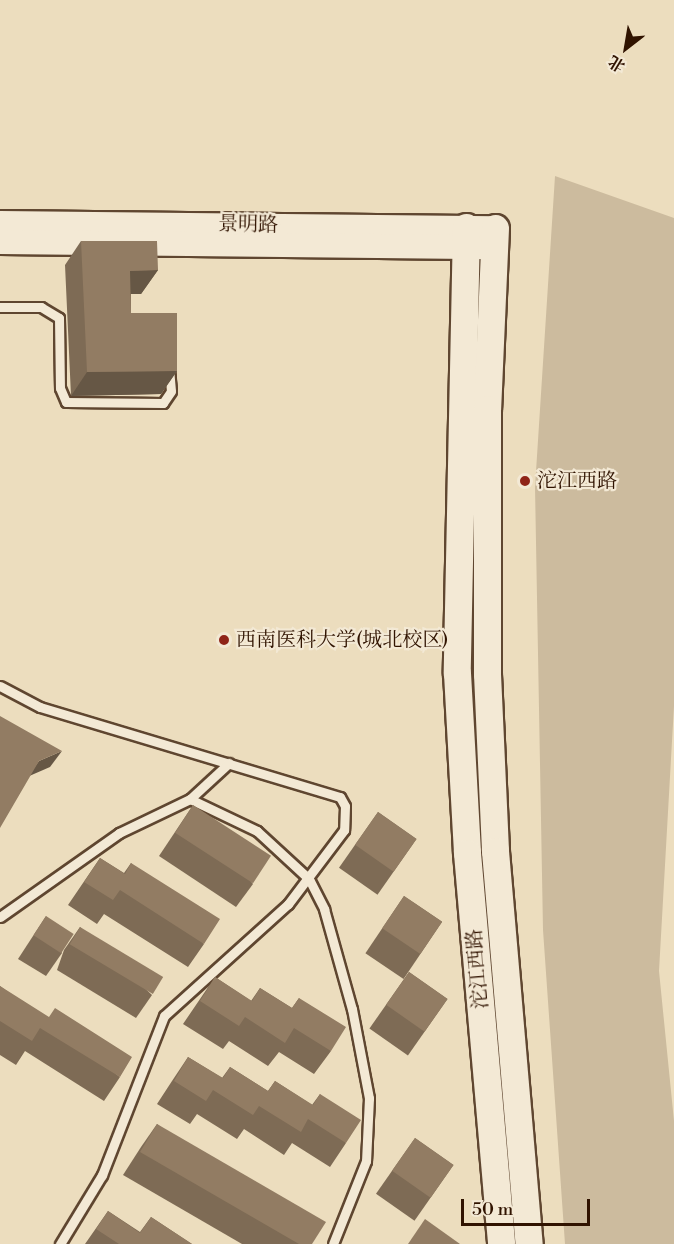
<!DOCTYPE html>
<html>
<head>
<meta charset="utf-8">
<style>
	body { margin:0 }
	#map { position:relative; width:674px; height:1244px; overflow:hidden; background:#ecddbe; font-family:"Libre Bodoni","Noto Serif SC",serif }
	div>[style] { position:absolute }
	.green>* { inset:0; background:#ccbb9e }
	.roads { filter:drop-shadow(2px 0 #5f4630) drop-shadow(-2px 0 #5f4630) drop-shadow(0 2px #5f4630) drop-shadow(0 -2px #5f4630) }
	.service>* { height:9px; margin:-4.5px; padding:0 4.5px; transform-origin:4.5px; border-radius:4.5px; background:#f3e9d5 }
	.tertiary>* { height:24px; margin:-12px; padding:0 12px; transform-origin:12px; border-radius:12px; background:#f3e9d5 }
	.secondary>* { height:27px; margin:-13.5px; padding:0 13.5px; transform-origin:13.5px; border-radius:13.5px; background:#f3e9d5 }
	.wall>* { inset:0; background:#7e6b55; transform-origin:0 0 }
	.shaded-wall>* { inset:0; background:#665745 }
	.building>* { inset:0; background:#927c63; transform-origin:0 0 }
	.dots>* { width:16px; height:16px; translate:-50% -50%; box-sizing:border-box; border:3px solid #f3e9d5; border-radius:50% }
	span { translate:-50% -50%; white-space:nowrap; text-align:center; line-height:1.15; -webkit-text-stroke:4.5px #f3e9d5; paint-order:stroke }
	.street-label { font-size:20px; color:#301300 }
	.poi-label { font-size:20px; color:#301300 }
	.left { translate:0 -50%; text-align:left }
	.north { position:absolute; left:596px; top:18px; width:60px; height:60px; -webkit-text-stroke:4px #f3e9d5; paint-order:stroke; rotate:211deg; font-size:16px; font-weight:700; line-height:24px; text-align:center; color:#301300 }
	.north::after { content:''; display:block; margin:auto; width:21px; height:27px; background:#301300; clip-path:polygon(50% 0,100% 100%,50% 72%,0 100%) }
	.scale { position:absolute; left:461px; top:1199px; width:129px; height:27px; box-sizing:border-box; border:3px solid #301300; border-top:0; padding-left:8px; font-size:18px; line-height:21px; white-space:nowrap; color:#301300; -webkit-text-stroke:4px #f3e9d5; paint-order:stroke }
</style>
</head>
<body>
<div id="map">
	<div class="green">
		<div style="clip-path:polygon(555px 176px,674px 218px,674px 706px,659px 971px,674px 1121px,674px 1244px,565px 1244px,543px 930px,535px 487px)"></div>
	</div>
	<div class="roads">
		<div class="service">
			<div style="left:0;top:307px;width:41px"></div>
			<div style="left:41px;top:307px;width:21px;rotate:31deg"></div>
			<div style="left:59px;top:318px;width:70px;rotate:89.2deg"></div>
			<div style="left:60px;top:388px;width:15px;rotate:67deg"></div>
			<div style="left:66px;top:402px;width:97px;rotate:0.6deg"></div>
			<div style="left:163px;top:403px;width:14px;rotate:-56deg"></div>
			<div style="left:171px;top:391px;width:21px;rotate:-95deg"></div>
			<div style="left:0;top:686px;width:45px;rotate:27.7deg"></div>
			<div style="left:40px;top:707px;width:313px;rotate:16.7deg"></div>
			<div style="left:340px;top:797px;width:10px;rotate:61deg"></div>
			<div style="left:345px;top:806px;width:24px;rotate:92deg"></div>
			<div style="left:344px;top:830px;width:93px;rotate:127.1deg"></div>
			<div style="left:288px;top:904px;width:167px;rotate:137.9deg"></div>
			<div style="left:164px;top:1016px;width:171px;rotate:111.3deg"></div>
			<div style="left:102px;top:1175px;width:81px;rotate:121.3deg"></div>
			<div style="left:190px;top:799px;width:74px;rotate:25.5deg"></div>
			<div style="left:257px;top:831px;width:71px;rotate:42.7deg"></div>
			<div style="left:309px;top:879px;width:34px;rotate:63deg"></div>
			<div style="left:324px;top:909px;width:104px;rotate:74.4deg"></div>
			<div style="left:352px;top:1009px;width:91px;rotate:79.2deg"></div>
			<div style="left:369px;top:1098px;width:63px;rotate:92.7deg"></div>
			<div style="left:366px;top:1161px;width:89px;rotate:111.7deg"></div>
			<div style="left:0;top:917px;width:146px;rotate:-35.2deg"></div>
			<div style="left:119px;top:833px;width:79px;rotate:-25.6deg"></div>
			<div style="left:190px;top:799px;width:53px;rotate:-42.7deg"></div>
		</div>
		<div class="tertiary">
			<div style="left:0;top:223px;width:495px;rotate:0.6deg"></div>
			<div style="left:0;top:242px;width:495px;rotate:0.6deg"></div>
		</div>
		<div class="secondary">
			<div style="left:466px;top:227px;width:446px;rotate:91.2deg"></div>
			<div style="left:457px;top:673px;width:180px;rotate:86.8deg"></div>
			<div style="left:467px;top:853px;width:392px;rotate:85deg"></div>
			<div style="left:495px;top:228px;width:181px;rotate:92.5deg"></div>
			<div style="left:487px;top:409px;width:265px;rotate:90deg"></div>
			<div style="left:487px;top:674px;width:177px;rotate:87.4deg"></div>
			<div style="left:495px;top:851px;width:394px;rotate:85.1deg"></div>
		</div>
	</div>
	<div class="wall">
		<div style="clip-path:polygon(81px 241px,158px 270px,141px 294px,131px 294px,131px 313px,177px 371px,161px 394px,71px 396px,65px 265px)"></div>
		<div style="clip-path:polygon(193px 805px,253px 884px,236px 907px,159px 856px)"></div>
		<div style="left:378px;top:812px;width:47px;height:68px;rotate:35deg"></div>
		<div style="clip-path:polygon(100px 858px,124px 873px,131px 863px,204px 944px,188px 967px,104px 914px,97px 924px,68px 905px)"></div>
		<div style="left:404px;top:896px;width:46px;height:69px;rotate:34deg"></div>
		<div style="clip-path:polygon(46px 916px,62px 953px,46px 976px,18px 959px)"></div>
		<div style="clip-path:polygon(80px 927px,152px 995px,136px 1018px,57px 970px,64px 950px)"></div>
		<div style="left:409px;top:972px;width:47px;height:69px;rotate:35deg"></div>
		<div style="clip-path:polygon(215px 977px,251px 1001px,260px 988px,292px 1008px,299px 998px,331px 1051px,314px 1074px,279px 1052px,268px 1066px,229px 1041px,223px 1049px,183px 1024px)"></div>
		<div style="clip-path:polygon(0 986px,120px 1077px,104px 1101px,25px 1051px,16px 1065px,0 1055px)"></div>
		<div style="clip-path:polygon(188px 1057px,222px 1078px,230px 1067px,268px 1091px,275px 1081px,312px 1105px,320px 1094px,346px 1143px,330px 1167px,292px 1143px,284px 1155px,244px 1129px,237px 1139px,197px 1114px,190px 1124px,157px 1104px,172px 1081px)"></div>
		<div style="clip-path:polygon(157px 1124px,312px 1244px,242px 1244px,123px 1175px,141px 1147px)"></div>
		<div style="left:415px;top:1138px;width:47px;height:68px;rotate:35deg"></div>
		<div style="clip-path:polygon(108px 1211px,140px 1232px,151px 1217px,192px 1244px,85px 1244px)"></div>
	</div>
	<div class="shaded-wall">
		<div style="clip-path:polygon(158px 270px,141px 294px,114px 294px,130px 271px)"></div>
		<div style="clip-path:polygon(177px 371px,161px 394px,71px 396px,87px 372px)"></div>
		<div style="clip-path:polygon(62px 751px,50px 767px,27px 777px,39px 761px)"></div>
	</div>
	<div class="building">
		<div style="clip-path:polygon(81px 241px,157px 241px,158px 270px,130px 271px,131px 313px,177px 313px,177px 371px,87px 372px)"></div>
		<div style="clip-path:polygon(0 716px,62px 751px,39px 761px,0 828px)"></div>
		<div style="left:193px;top:805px;width:93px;height:33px;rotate:33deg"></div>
		<div style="left:378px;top:812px;width:47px;height:40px;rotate:35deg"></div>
		<div style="clip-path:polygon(100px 858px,125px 874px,131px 863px,220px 919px,204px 944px,120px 890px,113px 900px,84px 882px)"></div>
		<div style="left:404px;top:896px;width:46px;height:39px;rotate:34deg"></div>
		<div style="left:46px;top:916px;width:33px;height:23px;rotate:33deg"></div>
		<div style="left:80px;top:927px;width:97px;height:20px;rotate:31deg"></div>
		<div style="left:409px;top:972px;width:47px;height:40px;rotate:35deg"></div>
		<div style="clip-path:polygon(215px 977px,252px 1001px,260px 988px,292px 1008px,299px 998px,346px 1027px,331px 1051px,294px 1028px,285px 1043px,245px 1017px,239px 1026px,200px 1001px)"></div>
		<div style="clip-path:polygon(0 986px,49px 1017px,55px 1008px,132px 1057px,120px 1077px,40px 1028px,32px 1041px,0 1021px)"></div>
		<div style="clip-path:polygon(188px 1057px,223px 1078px,230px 1067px,268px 1091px,275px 1081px,313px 1105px,320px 1094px,361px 1120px,346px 1143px,308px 1119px,301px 1132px,259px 1106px,253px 1115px,213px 1090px,206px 1101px,174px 1081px)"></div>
		<div style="clip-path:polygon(157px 1124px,326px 1222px,312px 1244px,299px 1244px,140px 1152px)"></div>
		<div style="left:415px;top:1138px;width:47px;height:40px;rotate:35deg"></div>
		<div style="clip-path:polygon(108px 1211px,140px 1233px,151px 1217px,192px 1244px,119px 1244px,96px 1229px)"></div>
		<div style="clip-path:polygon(425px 1219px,460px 1244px,408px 1244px)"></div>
	</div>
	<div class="dots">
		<div style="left:525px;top:481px;background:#8f2418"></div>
		<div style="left:224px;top:640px;background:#8f2418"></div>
	</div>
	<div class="street-label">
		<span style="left:248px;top:225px;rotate:1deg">景明路</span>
		<span style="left:478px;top:969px;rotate:-95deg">沱江西路</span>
	</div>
	<div class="poi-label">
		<span class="left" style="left:537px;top:481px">沱江西路</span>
		<span class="left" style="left:236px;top:640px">西南医科大学(城北校区)</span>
	</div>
	<div class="north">北</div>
	<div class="scale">50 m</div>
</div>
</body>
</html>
